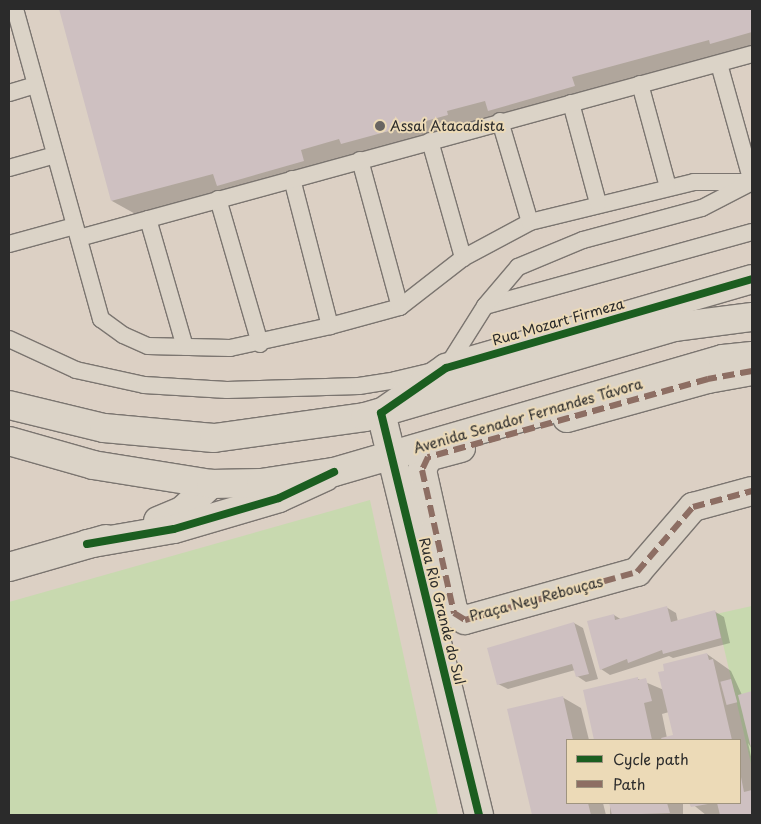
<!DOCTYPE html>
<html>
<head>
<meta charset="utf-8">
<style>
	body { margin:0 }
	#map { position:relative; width:761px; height:824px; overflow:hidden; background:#dcd0c4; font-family:"Playpen Sans",sans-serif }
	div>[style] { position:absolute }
	.green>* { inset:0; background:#c8d9af }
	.shadow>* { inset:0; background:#0003; transform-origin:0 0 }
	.building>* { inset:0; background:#cec0c1; transform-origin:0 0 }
	.roads { filter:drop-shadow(1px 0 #7b7570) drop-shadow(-1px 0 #7b7570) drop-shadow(0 1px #7b7570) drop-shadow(0 -1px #7b7570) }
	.lane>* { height:16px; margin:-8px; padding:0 8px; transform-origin:8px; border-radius:8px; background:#dbd3c7 }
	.street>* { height:28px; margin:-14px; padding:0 14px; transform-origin:14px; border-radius:14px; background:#dbd3c7 }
	.secondary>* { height:28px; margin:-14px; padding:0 14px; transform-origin:14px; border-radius:14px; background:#dbd3c7 }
	.primary>* { height:28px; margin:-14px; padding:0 14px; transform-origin:14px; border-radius:14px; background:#dbd3c7 }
	.quiet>* { height:6px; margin-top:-3px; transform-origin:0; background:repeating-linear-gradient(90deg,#8d6e63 0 12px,transparent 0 18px) }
	.cycleway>* { height:8px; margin:-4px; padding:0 4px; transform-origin:4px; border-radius:4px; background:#1b5e20 }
	.dots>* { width:14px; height:14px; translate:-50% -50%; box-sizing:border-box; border:2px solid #ecdab7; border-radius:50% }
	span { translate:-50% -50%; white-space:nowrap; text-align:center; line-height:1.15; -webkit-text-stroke:4px #ecdab7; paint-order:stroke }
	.poi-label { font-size:14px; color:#2b2b2b }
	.left { translate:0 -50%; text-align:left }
	.street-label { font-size:14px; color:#2b2b2b }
	.frame { position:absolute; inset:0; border:10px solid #2b2b2b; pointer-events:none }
	.legend { position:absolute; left:566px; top:739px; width:175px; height:65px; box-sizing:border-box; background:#ecdab7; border:1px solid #9f947f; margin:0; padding:6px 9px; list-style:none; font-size:15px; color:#2b2b2b }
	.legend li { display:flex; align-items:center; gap:10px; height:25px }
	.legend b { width:25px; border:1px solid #9f947f }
</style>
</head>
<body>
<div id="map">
	<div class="green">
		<div style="clip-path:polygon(370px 500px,438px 815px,9px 815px,9px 602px)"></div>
		<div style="clip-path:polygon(752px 606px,752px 768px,716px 614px)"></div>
	</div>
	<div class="shadow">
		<div style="clip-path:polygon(60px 9px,752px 9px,752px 54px,139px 216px,112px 201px)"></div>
		<div style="clip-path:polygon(666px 607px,676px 613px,678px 622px,714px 611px,724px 617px,730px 643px,673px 658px,669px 656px,610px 675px,601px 669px,589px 622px,614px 615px,622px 620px)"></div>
		<div style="clip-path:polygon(574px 623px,583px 628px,598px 679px,586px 682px,577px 676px,575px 670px,508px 689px,498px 684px)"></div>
		<div style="clip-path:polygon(evenodd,707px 654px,731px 671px,742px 695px,752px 692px,752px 749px,748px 743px,752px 761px,752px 815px,706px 815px,691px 803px,740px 803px,740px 740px,596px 740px,584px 691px,638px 679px,664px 690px,707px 654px,669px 712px,675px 736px,667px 738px,662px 714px,669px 712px)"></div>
		<div style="clip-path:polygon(562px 697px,581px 708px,589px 740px,567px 740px,567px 803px,603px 803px,606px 815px,534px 815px,509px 710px)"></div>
		<div style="left:610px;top:803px;width:73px;height:12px"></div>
	</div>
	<div class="building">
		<div style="clip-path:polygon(59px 9px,752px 9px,752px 32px,710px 44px,709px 40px,572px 77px,575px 86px,488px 111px,485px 101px,447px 111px,448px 115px,341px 144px,339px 139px,301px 150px,304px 161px,217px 186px,213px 174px,111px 201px)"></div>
		<div style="clip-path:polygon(667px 606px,671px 622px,715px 610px,721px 638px,663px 654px,662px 650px,628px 663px,627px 659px,600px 670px,587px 621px,614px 614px,615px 620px)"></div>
		<div style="clip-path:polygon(574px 622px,589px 674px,576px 677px,572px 664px,497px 685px,487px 648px)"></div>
		<div style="clip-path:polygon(707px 653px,709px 660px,713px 659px,732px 740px,662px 740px,661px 738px,673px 735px,658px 672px,664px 671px,663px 664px)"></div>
		<div style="clip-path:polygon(638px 677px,638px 680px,646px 678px,652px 701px,644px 703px,652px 740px,594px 740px,583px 690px)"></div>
		<div style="left:731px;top:679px;width:24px;height:11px;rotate:75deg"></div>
		<div style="clip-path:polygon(752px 691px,752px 752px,738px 695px)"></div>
		<div style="clip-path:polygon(563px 696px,573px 740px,567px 740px,567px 803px,588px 803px,591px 815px,532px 815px,507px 709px)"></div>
		<div style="clip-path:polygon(741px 777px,744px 792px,752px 790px,752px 815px,720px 815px,717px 803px,740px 803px)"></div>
		<div style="clip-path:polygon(609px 803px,667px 803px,670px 813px,612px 815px)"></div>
		<div style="clip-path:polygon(689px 803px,708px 803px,708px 804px,691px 807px)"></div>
	</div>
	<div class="roads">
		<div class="lane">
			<div style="left:15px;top:9px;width:322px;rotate:74.5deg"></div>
			<div style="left:101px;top:319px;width:27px;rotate:36deg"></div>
			<div style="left:123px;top:335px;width:27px;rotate:24deg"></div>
			<div style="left:148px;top:346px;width:82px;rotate:1.4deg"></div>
			<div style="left:230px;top:348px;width:102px;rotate:-12.4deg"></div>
			<div style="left:330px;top:326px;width:73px;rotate:-15.2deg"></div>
			<div style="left:400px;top:307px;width:80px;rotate:-37.9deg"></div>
			<div style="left:463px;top:258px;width:76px;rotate:-28.2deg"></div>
			<div style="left:530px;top:222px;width:169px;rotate:-13.7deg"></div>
			<div style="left:694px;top:182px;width:58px"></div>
			<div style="left:719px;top:64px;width:123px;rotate:74.4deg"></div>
			<div style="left:640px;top:84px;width:107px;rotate:74.8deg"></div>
			<div style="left:9px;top:93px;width:28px;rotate:-17deg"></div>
			<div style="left:571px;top:103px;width:104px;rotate:74.9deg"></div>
			<div style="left:500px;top:121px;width:105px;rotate:73.5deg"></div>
			<div style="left:430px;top:141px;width:122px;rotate:74.2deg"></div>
			<div style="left:360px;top:160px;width:152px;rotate:74.8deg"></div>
			<div style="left:9px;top:168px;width:48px;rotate:-15.8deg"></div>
			<div style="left:292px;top:179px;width:152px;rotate:75.5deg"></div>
			<div style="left:218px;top:199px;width:151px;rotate:73.8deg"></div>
			<div style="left:148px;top:219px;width:133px;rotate:73.9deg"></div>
			<div style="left:79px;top:238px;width:698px;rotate:-15.29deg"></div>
			<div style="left:9px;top:244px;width:68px;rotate:-15.3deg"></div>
			<div style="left:485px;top:306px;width:277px;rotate:-15.5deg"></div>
			<div style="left:9px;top:339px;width:74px;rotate:24.8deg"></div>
			<div style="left:76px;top:370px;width:70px;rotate:12.4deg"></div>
			<div style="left:144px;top:385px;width:83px;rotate:3.4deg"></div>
			<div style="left:227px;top:390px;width:132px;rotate:-1.7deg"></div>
			<div style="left:359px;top:386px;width:36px;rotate:-9deg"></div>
			<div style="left:395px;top:380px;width:52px;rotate:-13.2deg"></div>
			<div style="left:446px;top:368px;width:73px;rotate:-57.8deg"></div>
			<div style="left:485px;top:306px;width:51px;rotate:-49.8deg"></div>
			<div style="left:518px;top:267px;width:70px;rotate:-22.6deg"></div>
			<div style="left:583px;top:240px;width:123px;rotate:-15.1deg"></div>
			<div style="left:702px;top:208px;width:54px;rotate:-27.5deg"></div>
		</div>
		<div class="street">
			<div style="left:387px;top:409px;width:72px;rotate:-34.8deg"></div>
			<div style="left:446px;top:368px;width:319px;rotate:-16.2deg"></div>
			<div style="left:567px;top:418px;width:146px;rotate:-15.5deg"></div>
			<div style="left:708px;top:379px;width:45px;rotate:-10.3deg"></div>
			<div style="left:461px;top:448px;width:34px;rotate:165deg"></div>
			<div style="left:428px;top:457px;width:14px;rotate:115deg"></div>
			<div style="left:422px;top:470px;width:147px;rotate:77.4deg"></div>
			<div style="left:454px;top:613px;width:13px;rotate:32deg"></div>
			<div style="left:465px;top:620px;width:179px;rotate:-15.6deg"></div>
			<div style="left:637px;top:572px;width:86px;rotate:-49.3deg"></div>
			<div style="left:693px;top:507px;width:61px;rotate:-15.2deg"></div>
			<div style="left:158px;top:521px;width:26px;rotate:-23deg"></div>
			<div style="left:182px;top:511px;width:40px;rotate:-43deg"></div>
			<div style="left:87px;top:544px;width:88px;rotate:-9.8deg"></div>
			<div style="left:174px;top:529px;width:109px;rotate:-16.4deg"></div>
			<div style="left:279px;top:498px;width:51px;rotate:-24.5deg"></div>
			<div style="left:9px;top:567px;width:101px;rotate:-16.1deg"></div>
		</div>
		<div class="secondary">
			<div style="left:381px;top:413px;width:414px;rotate:76.3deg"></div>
		</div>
		<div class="primary">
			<div style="left:9px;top:405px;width:98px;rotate:13.6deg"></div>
			<div style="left:104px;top:428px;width:110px;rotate:5.2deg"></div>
			<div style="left:214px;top:438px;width:152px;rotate:-7.9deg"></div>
			<div style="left:365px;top:417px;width:322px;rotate:-16.2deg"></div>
			<div style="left:674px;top:327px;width:79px;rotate:-7.3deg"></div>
			<div style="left:9px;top:441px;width:87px;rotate:15.9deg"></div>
			<div style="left:93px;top:465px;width:120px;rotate:9.1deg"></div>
			<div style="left:211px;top:484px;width:50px;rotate:-1.1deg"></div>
			<div style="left:261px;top:483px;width:74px;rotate:-8.6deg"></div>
			<div style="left:334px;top:472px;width:405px;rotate:-16.2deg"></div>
			<div style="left:723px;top:359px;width:29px;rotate:-6deg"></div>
		</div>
	</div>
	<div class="quiet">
		<div style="left:752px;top:371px;width:45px;rotate:169.7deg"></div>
		<div style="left:708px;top:379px;width:291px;rotate:164.4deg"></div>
		<div style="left:428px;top:457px;width:14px;rotate:115deg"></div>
		<div style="left:422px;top:470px;width:147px;rotate:77.4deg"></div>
		<div style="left:454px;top:613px;width:13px;rotate:32deg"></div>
		<div style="left:465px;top:620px;width:179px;rotate:-15.6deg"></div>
		<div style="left:637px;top:572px;width:86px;rotate:-49.3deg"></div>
		<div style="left:693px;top:507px;width:61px;rotate:-15.2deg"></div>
	</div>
	<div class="cycleway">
		<div style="left:87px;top:544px;width:88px;rotate:-9.8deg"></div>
		<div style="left:174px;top:529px;width:109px;rotate:-16.4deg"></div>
		<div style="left:279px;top:498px;width:61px;rotate:-25.3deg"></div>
		<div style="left:479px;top:815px;width:414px;rotate:-103.7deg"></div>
		<div style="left:381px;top:413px;width:79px;rotate:-34.7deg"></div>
		<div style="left:446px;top:368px;width:319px;rotate:-16.2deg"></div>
	</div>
	<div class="dots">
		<div style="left:380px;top:126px;background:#696561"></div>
	</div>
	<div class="poi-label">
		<span class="left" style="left:390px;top:126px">Assaí Atacadista</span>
	</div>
	<div class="street-label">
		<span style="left:558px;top:322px;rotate:-16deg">Rua Mozart Firmeza</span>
		<span style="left:528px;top:416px;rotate:-16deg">Avenida Senador Fernandes Távora</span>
		<span style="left:536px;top:599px;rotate:-15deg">Praça Ney Rebouças</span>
		<span style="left:442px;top:611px;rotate:76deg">Rua Rio Grande do Sul</span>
	</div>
	<div class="frame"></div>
	<ul class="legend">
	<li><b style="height:6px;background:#1b5e20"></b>Cycle path</li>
	<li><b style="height:6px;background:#8d6e63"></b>Path</li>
	</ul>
</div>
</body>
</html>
